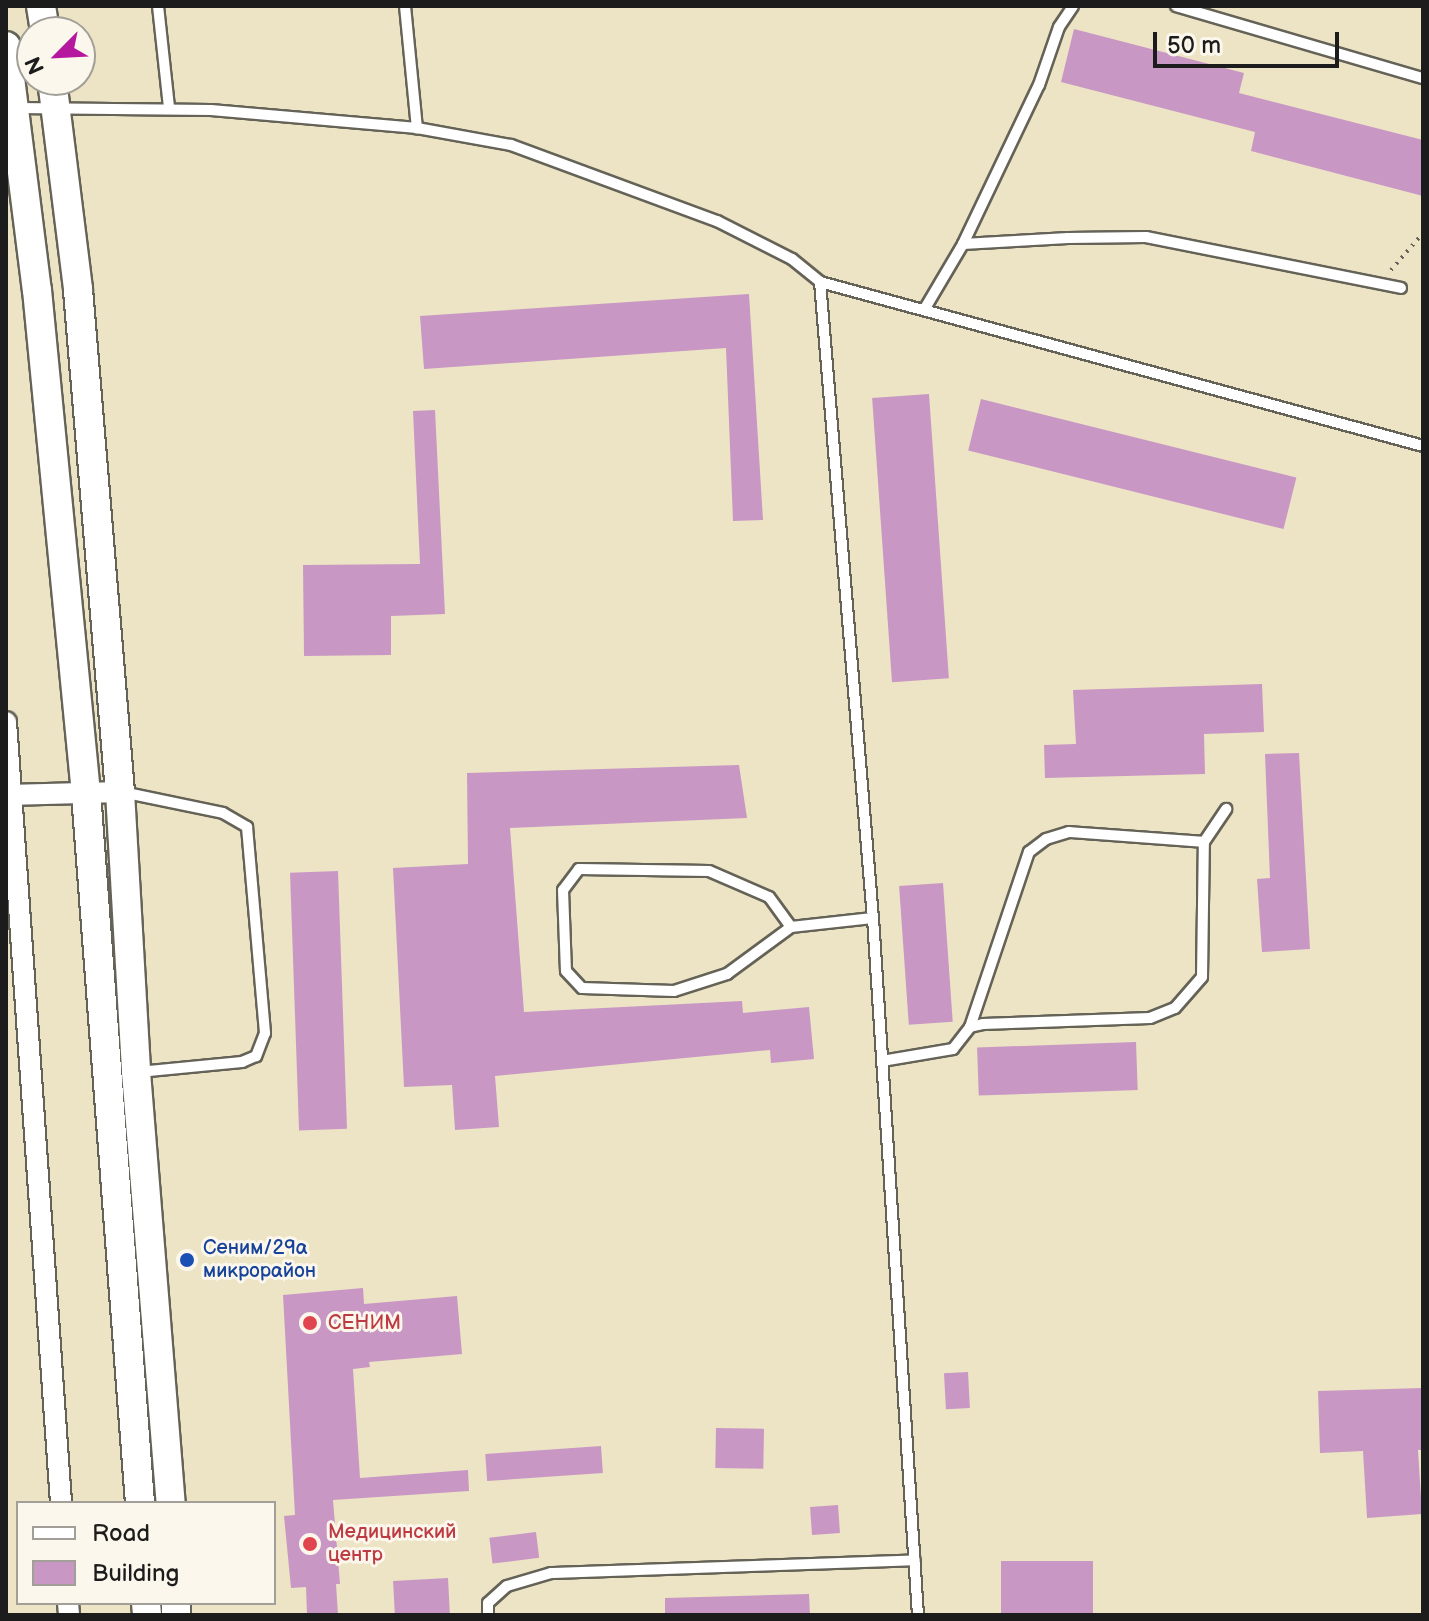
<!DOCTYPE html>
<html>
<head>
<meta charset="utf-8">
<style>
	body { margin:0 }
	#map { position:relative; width:1429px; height:1621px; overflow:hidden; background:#ece4c5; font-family:"Balsamiq Sans",sans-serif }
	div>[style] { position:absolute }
	.building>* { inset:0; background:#c897c4; transform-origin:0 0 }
	.path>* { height:4px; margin-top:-2px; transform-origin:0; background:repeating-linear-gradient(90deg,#656257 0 2px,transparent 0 8px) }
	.roads { filter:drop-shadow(2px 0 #656257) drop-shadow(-2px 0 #656257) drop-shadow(0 2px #656257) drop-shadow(0 -2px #656257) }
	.service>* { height:10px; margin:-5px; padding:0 5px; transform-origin:5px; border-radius:5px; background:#fff }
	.minor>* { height:20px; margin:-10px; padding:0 10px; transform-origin:10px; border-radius:10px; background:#fff }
	.secondary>* { height:28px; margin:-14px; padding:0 14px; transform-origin:14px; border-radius:14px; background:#fff }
	.dots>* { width:22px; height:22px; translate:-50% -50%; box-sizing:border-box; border:4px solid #fbf7ec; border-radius:50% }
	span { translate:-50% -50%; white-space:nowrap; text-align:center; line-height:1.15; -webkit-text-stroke:6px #fbf7ec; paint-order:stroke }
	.transit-label { font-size:20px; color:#164399 }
	.left { translate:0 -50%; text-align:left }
	.health-label { font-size:20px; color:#be3a42 }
	.frame { position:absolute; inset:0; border:8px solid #1c1c1c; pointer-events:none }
	.legend { position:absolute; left:16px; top:1501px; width:260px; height:104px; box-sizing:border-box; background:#fbf7ec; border:2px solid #a29f99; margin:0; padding:10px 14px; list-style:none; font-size:24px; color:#1c1c1c }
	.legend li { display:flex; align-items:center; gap:16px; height:40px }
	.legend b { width:40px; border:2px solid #a29f99 }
	.north { position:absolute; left:16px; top:16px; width:80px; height:80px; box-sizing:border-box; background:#fbf7ec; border:2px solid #a29f99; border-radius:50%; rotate:246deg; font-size:22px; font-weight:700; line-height:32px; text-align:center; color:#1c1c1c }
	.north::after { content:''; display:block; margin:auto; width:28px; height:36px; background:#b5179e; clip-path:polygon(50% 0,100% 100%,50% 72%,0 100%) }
	.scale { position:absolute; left:1153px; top:32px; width:186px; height:36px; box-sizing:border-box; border:4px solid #1c1c1c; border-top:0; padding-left:10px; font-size:24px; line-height:28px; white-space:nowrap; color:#1c1c1c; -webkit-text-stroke:6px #fbf7ec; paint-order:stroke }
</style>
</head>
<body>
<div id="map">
	<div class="building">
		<div style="clip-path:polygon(1074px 29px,1244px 73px,1239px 93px,1423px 140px,1423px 196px,1251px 151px,1255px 132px,1061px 82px)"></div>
		<div style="clip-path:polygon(749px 294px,763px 520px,733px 521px,726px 348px,424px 369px,420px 316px)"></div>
		<div style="left:929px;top:394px;width:285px;height:57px;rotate:86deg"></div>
		<div style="left:981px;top:399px;width:325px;height:53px;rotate:14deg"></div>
		<div style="clip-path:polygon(435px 410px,445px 614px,391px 616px,391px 655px,304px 656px,303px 565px,420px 564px,413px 411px)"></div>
		<div style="clip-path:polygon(1262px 684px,1264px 732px,1204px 734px,1205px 774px,1045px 778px,1044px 745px,1076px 744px,1073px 690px)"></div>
		<div style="clip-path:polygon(1299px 753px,1310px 949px,1262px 952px,1257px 879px,1270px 878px,1265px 754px)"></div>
		<div style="clip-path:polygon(739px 765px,747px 818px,510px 828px,524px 1012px,742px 1001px,743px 1013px,809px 1007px,814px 1059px,771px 1063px,770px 1050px,495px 1076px,499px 1127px,455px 1130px,452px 1085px,404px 1087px,393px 868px,468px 864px,467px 773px)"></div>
		<div style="left:338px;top:871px;width:258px;height:48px;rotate:88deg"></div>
		<div style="left:943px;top:883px;width:139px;height:44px;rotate:86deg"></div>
		<div style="left:1136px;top:1042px;width:48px;height:159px;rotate:88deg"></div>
		<div style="clip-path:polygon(363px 1288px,364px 1304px,457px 1296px,462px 1354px,369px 1362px,370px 1367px,353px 1369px,360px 1478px,468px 1470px,469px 1491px,333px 1500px,340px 1584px,336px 1584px,338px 1615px,307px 1615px,306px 1587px,291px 1588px,284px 1516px,295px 1515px,283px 1295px)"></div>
		<div style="left:968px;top:1372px;width:36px;height:24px;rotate:87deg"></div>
		<div style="clip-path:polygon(1423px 1388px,1423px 1450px,1418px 1450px,1422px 1514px,1367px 1518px,1363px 1451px,1320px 1453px,1318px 1391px)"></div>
		<div style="left:716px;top:1428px;width:48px;height:40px;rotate:1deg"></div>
		<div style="left:601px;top:1446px;width:27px;height:116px;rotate:86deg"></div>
		<div style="left:838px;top:1505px;width:28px;height:28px;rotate:86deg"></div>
		<div style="left:536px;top:1532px;width:26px;height:47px;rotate:83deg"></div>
		<div style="left:1093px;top:1561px;width:54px;height:92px;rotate:90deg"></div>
		<div style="left:448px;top:1578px;width:37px;height:55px;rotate:87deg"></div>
		<div style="clip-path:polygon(809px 1594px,810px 1615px,665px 1615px,665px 1598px)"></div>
	</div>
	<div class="path">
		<div style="left:1391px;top:270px;width:49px;rotate:-49.1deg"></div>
	</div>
	<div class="roads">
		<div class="service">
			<div style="left:158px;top:6px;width:102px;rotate:83.8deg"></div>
			<div style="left:405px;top:6px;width:123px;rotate:84.4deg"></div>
			<div style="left:1176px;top:6px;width:257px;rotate:16.3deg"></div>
			<div style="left:16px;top:108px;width:195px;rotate:0.6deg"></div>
			<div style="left:211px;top:110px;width:207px;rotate:5deg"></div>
			<div style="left:417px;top:128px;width:96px;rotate:10.3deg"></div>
			<div style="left:511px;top:145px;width:220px;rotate:20.3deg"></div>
			<div style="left:717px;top:221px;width:84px;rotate:26.9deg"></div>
			<div style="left:792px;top:259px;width:36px;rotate:39deg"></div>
			<div style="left:820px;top:282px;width:638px;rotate:85.24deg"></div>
			<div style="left:873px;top:918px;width:698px;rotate:86.31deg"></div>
			<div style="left:963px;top:244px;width:176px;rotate:-64.5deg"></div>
			<div style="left:1039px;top:85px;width:61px;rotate:-71deg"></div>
			<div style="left:1059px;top:27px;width:25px;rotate:-56deg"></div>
			<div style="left:820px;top:282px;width:625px;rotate:15.21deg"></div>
			<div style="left:924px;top:310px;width:77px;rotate:-59.4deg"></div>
			<div style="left:963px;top:244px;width:105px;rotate:-3.3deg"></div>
			<div style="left:1068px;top:238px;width:78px;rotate:-0.7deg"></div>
			<div style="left:1146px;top:237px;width:260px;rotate:11.3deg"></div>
			<div style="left:122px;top:792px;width:103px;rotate:11.7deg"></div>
			<div style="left:223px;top:813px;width:28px;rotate:30deg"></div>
			<div style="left:247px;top:827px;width:207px;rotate:85deg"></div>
			<div style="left:265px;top:1033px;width:25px;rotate:111deg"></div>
			<div style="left:256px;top:1056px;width:15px;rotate:157deg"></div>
			<div style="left:242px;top:1062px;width:104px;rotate:174.5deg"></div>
			<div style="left:791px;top:927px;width:37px;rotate:-126deg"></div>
			<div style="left:769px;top:897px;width:65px;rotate:-156.6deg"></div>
			<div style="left:709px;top:871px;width:130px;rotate:-179.1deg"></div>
			<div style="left:579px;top:869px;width:26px;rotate:127deg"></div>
			<div style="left:563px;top:890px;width:81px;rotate:87.9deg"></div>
			<div style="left:566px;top:971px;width:23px;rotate:47deg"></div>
			<div style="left:582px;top:988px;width:92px;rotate:1.9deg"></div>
			<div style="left:674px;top:991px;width:56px;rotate:-17.8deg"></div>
			<div style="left:727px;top:974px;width:79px;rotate:-36.3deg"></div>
			<div style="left:791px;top:927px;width:82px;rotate:-6.3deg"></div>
			<div style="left:970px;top:1027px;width:185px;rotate:-71.4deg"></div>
			<div style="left:1029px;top:852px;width:21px;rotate:-37deg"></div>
			<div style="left:1046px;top:839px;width:24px;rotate:-17deg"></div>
			<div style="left:1069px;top:832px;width:135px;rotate:4.2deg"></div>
			<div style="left:882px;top:1061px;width:72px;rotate:-9.6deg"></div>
			<div style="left:953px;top:1049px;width:28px;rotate:-52deg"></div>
			<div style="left:970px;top:1027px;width:13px;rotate:-13deg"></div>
			<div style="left:983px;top:1024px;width:167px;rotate:-2.1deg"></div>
			<div style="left:1150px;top:1018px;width:27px;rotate:-22deg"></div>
			<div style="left:1175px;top:1008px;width:41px;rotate:-48.9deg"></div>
			<div style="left:1202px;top:977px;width:135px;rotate:-89.2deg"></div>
			<div style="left:1204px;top:842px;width:40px;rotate:-56deg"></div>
			<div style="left:488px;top:1615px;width:12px;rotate:-90deg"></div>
			<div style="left:488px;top:1603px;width:25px;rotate:-42deg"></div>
			<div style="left:507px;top:1586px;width:46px;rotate:-16.5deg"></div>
			<div style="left:551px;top:1573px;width:364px;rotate:-2deg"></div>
		</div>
		<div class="minor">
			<div style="left:6px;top:722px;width:783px;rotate:85.97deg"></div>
			<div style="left:6px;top:795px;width:114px;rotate:-1.5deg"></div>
			<div style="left:68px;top:1603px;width:12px;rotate:85deg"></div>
		</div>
		<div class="secondary">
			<div style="left:41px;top:6px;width:26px;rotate:81deg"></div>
			<div style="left:6px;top:46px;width:246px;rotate:82.8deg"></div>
			<div style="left:37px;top:290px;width:505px;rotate:84.44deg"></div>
			<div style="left:86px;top:793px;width:712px;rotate:85.65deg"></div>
			<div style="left:52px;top:80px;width:212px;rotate:82.9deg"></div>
			<div style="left:78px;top:290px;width:504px;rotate:85.22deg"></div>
			<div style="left:120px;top:792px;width:280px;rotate:86.7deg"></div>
			<div style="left:136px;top:1072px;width:432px;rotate:85.4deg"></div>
			<div style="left:146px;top:1603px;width:12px;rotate:85deg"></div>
			<div style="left:176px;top:1603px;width:12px;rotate:90deg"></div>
		</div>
	</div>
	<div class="dots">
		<div style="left:187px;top:1260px;background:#1a4fb4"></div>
		<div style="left:310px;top:1323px;background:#e0444e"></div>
		<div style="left:310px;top:1544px;background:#e0444e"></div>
	</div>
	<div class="transit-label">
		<span class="left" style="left:203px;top:1260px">Сеним/29а<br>микрорайон</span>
	</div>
	<div class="health-label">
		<span class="left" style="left:328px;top:1323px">СЕНИМ</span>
		<span class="left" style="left:328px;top:1544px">Медицинский<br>центр</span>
	</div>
	<div class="frame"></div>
	<ul class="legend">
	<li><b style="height:10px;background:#fff"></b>Road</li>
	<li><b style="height:22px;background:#c897c4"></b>Building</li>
	</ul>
	<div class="north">N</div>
	<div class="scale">50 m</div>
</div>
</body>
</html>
